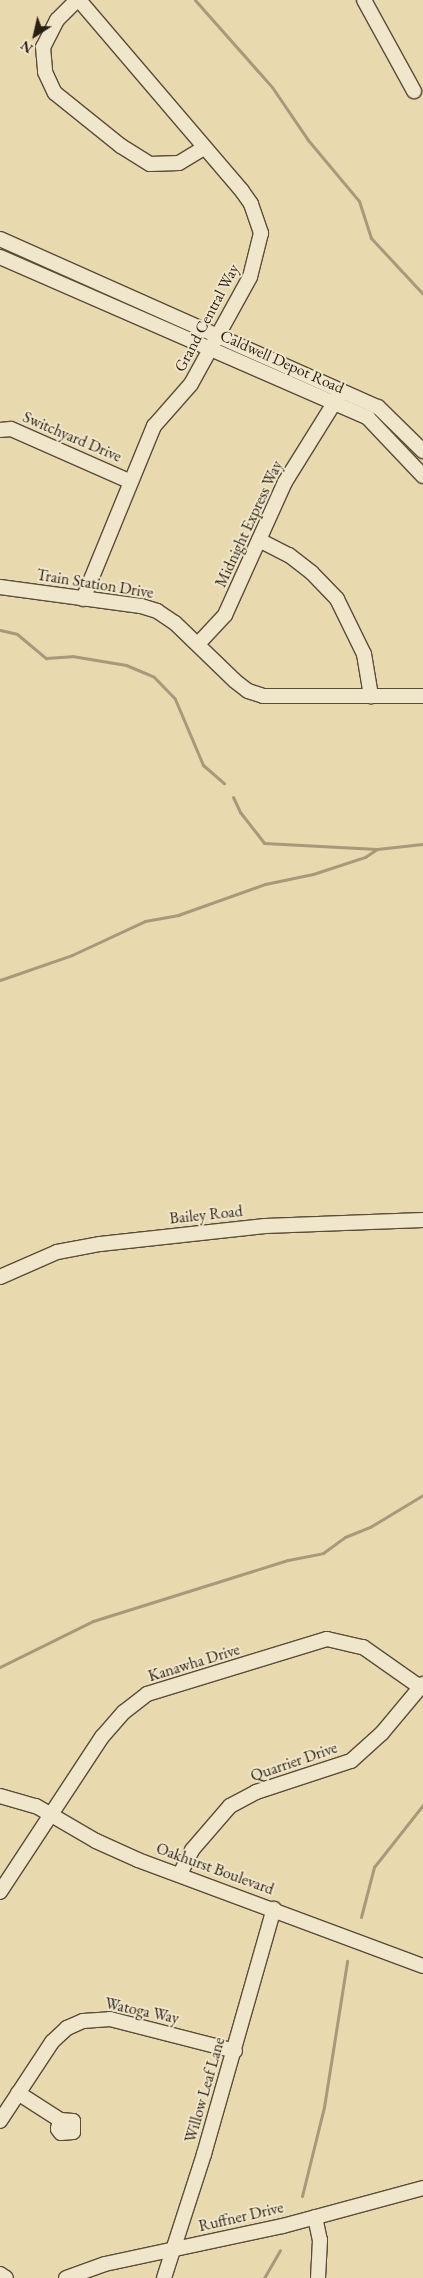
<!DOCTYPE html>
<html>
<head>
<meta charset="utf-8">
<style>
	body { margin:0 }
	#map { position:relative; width:423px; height:2278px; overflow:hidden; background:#e8d9af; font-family:"EB Garamond",serif }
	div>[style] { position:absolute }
	.stream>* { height:3px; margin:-1.5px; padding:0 1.5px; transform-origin:1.5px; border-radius:1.5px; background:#a7997a }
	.roads { filter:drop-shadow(1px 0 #594d39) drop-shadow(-1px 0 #594d39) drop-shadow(0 1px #594d39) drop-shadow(0 -1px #594d39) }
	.minor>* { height:14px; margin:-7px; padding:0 7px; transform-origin:7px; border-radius:7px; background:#f0e6cb }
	span { translate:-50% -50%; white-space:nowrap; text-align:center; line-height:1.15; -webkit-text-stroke:4px #f0e6cb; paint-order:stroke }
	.street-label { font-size:16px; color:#291e12 }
	.north { position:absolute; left:10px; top:10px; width:50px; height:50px; -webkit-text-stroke:4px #f0e6cb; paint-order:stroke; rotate:215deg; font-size:14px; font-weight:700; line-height:20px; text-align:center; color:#291e12 }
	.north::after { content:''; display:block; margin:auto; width:18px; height:22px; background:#291e12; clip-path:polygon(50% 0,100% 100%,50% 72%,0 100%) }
</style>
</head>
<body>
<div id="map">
	<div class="stream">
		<div style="left:195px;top:0;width:116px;rotate:48.5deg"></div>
		<div style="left:272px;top:87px;width:64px;rotate:55.8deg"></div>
		<div style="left:308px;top:140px;width:80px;rotate:50.1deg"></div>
		<div style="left:359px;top:201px;width:39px;rotate:72deg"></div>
		<div style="left:371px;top:238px;width:76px;rotate:47.1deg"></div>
		<div style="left:0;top:630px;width:17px;rotate:13deg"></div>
		<div style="left:17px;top:634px;width:38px;rotate:40deg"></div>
		<div style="left:46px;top:658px;width:26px;rotate:-4deg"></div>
		<div style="left:72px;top:656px;width:55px;rotate:9.5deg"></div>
		<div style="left:126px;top:665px;width:30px;rotate:23deg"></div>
		<div style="left:154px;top:677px;width:30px;rotate:46deg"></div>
		<div style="left:175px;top:699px;width:72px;rotate:67deg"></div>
		<div style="left:203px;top:765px;width:28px;rotate:41deg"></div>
		<div style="left:233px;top:797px;width:17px;rotate:65deg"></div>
		<div style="left:240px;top:812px;width:39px;rotate:52deg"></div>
		<div style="left:264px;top:843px;width:113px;rotate:3deg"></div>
		<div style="left:377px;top:849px;width:46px;rotate:-6.2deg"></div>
		<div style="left:0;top:980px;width:76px;rotate:-19.1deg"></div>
		<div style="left:72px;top:955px;width:81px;rotate:-25deg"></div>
		<div style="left:145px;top:921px;width:34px;rotate:-10deg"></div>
		<div style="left:178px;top:915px;width:92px;rotate:-19.6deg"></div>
		<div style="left:265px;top:884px;width:49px;rotate:-11.8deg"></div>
		<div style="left:313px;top:874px;width:55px;rotate:-18.1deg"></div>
		<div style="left:365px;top:857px;width:14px;rotate:-34deg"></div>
		<div style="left:0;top:1667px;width:104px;rotate:-26.3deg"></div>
		<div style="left:93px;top:1621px;width:204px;rotate:-17.4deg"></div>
		<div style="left:288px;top:1560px;width:36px;rotate:-11deg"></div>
		<div style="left:323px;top:1553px;width:27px;rotate:-36deg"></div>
		<div style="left:345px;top:1537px;width:27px;rotate:-22deg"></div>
		<div style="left:370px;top:1527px;width:62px;rotate:-31.1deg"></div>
		<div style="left:361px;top:1917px;width:52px;rotate:-75.4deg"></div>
		<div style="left:374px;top:1867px;width:79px;rotate:-51.7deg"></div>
		<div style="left:302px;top:2196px;width:92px;rotate:-76.1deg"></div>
		<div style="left:324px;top:2107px;width:148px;rotate:-81deg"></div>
		<div style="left:264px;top:2278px;width:32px;rotate:-60deg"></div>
	</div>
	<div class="roads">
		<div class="minor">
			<div style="left:77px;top:0;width:28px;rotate:135deg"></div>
			<div style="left:57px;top:20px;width:30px;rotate:117deg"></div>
			<div style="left:43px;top:47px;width:25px;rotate:85deg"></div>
			<div style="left:45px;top:72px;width:23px;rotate:65deg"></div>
			<div style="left:55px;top:93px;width:85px;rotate:38.8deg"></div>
			<div style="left:121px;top:146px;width:34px;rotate:32deg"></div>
			<div style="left:150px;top:164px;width:29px;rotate:-2deg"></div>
			<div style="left:179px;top:163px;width:29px;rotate:-31deg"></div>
			<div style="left:79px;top:0;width:251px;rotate:49.5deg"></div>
			<div style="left:242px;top:191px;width:16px;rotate:55deg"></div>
			<div style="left:251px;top:204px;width:31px;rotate:71deg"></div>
			<div style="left:261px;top:233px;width:45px;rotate:104deg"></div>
			<div style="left:250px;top:277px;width:122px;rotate:118.9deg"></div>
			<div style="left:191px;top:384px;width:56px;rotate:131.4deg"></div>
			<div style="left:154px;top:426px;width:187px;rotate:112.3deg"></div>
			<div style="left:364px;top:0;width:104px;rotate:61.2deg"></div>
			<div style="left:0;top:239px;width:414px;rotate:24deg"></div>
			<div style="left:378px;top:407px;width:63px;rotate:44.4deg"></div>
			<div style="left:0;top:257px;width:402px;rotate:23.6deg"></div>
			<div style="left:368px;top:418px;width:80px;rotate:46.5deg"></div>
			<div style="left:0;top:430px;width:11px;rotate:-5deg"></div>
			<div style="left:11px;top:429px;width:129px;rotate:23.8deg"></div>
			<div style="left:259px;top:540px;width:34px;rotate:27deg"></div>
			<div style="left:289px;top:555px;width:29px;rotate:38deg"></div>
			<div style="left:312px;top:573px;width:36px;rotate:46deg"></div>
			<div style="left:337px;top:599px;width:61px;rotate:63.9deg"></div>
			<div style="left:364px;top:654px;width:43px;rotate:80.5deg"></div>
			<div style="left:0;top:587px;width:142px;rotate:7.7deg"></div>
			<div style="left:141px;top:606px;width:17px;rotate:17deg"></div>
			<div style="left:157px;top:611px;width:22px;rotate:34deg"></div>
			<div style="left:175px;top:623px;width:83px;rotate:44deg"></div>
			<div style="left:235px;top:681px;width:16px;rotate:38deg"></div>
			<div style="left:248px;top:691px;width:16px;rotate:18deg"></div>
			<div style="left:263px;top:696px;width:160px"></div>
			<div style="left:198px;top:644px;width:40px;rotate:-47deg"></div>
			<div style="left:225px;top:615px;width:146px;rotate:-65.7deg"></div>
			<div style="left:285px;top:482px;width:100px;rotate:-58.1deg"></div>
			<div style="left:0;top:1277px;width:62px;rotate:-23.7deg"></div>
			<div style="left:57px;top:1252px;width:44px;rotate:-10.5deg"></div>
			<div style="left:100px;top:1244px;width:166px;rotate:-6.2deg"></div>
			<div style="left:265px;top:1226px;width:158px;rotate:-2.2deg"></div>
			<div style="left:0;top:1796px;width:37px;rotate:16deg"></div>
			<div style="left:36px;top:1806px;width:69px;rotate:30.3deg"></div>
			<div style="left:96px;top:1841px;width:46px;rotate:24.3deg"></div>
			<div style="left:138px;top:1860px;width:304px;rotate:20.4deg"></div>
			<div style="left:180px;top:1874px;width:27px;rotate:-63deg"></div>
			<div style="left:192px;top:1850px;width:58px;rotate:-49.2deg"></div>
			<div style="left:230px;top:1806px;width:30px;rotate:-28deg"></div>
			<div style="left:256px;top:1792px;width:100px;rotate:-18.1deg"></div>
			<div style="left:351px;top:1761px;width:42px;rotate:-42.1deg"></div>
			<div style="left:382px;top:1733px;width:64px;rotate:-50.1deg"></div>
			<div style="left:0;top:1892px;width:186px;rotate:-56.7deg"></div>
			<div style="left:102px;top:1737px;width:33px;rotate:-49deg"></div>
			<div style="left:124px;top:1712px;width:29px;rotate:-38deg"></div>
			<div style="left:147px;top:1694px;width:188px;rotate:-17deg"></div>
			<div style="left:327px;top:1639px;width:37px;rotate:13deg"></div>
			<div style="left:363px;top:1647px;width:70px;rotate:35.1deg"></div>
			<div style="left:18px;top:2093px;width:50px;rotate:32.7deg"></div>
			<div style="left:60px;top:2120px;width:9px;rotate:103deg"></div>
			<div style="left:58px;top:2129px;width:5px;rotate:53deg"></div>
			<div style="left:61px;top:2133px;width:12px;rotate:-5deg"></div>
			<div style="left:73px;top:2132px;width:11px;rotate:-90deg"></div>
			<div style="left:73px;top:2121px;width:13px;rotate:-176deg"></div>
			<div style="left:0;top:2121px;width:95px;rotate:-56.6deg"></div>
			<div style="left:52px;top:2042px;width:21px;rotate:-43deg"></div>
			<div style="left:67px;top:2028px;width:17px;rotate:-24deg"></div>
			<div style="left:83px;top:2021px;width:27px;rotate:-4deg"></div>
			<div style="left:110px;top:2019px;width:129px;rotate:14.4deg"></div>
			<div style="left:315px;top:2217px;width:24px;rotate:78deg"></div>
			<div style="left:320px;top:2240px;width:38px;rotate:93deg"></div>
			<div style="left:0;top:2274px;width:7px;rotate:34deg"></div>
			<div style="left:66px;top:2278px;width:41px;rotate:-19.7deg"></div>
			<div style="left:105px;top:2264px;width:182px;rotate:-12.1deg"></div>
			<div style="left:283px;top:2226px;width:145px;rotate:-15.2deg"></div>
			<div style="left:164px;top:2278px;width:130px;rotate:-72.1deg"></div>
			<div style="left:204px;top:2154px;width:255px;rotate:-74.1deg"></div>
		</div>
	</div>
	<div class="street-label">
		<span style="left:207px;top:318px;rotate:-62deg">Grand Central Way</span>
		<span style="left:282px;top:362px;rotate:24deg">Caldwell Depot Road</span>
		<span style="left:72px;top:437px;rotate:23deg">Switchyard Drive</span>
		<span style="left:249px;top:524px;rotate:-65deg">Midnight Express Way</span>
		<span style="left:95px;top:584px;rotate:9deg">Train Station Drive</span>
		<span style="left:206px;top:1215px;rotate:-6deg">Bailey Road</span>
		<span style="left:194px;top:1663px;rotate:-17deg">Kanawha Drive</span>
		<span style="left:294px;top:1762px;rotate:-19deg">Quarrier Drive</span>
		<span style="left:215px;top:1869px;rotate:20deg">Oakhurst Boulevard</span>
		<span style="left:142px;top:2011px;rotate:12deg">Watoga Way</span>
		<span style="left:205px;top:2090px;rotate:-74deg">Willow Leaf Lane</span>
		<span style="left:241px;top:2217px;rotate:-13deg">Ruffner Drive</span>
	</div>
	<div class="north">N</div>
</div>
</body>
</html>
